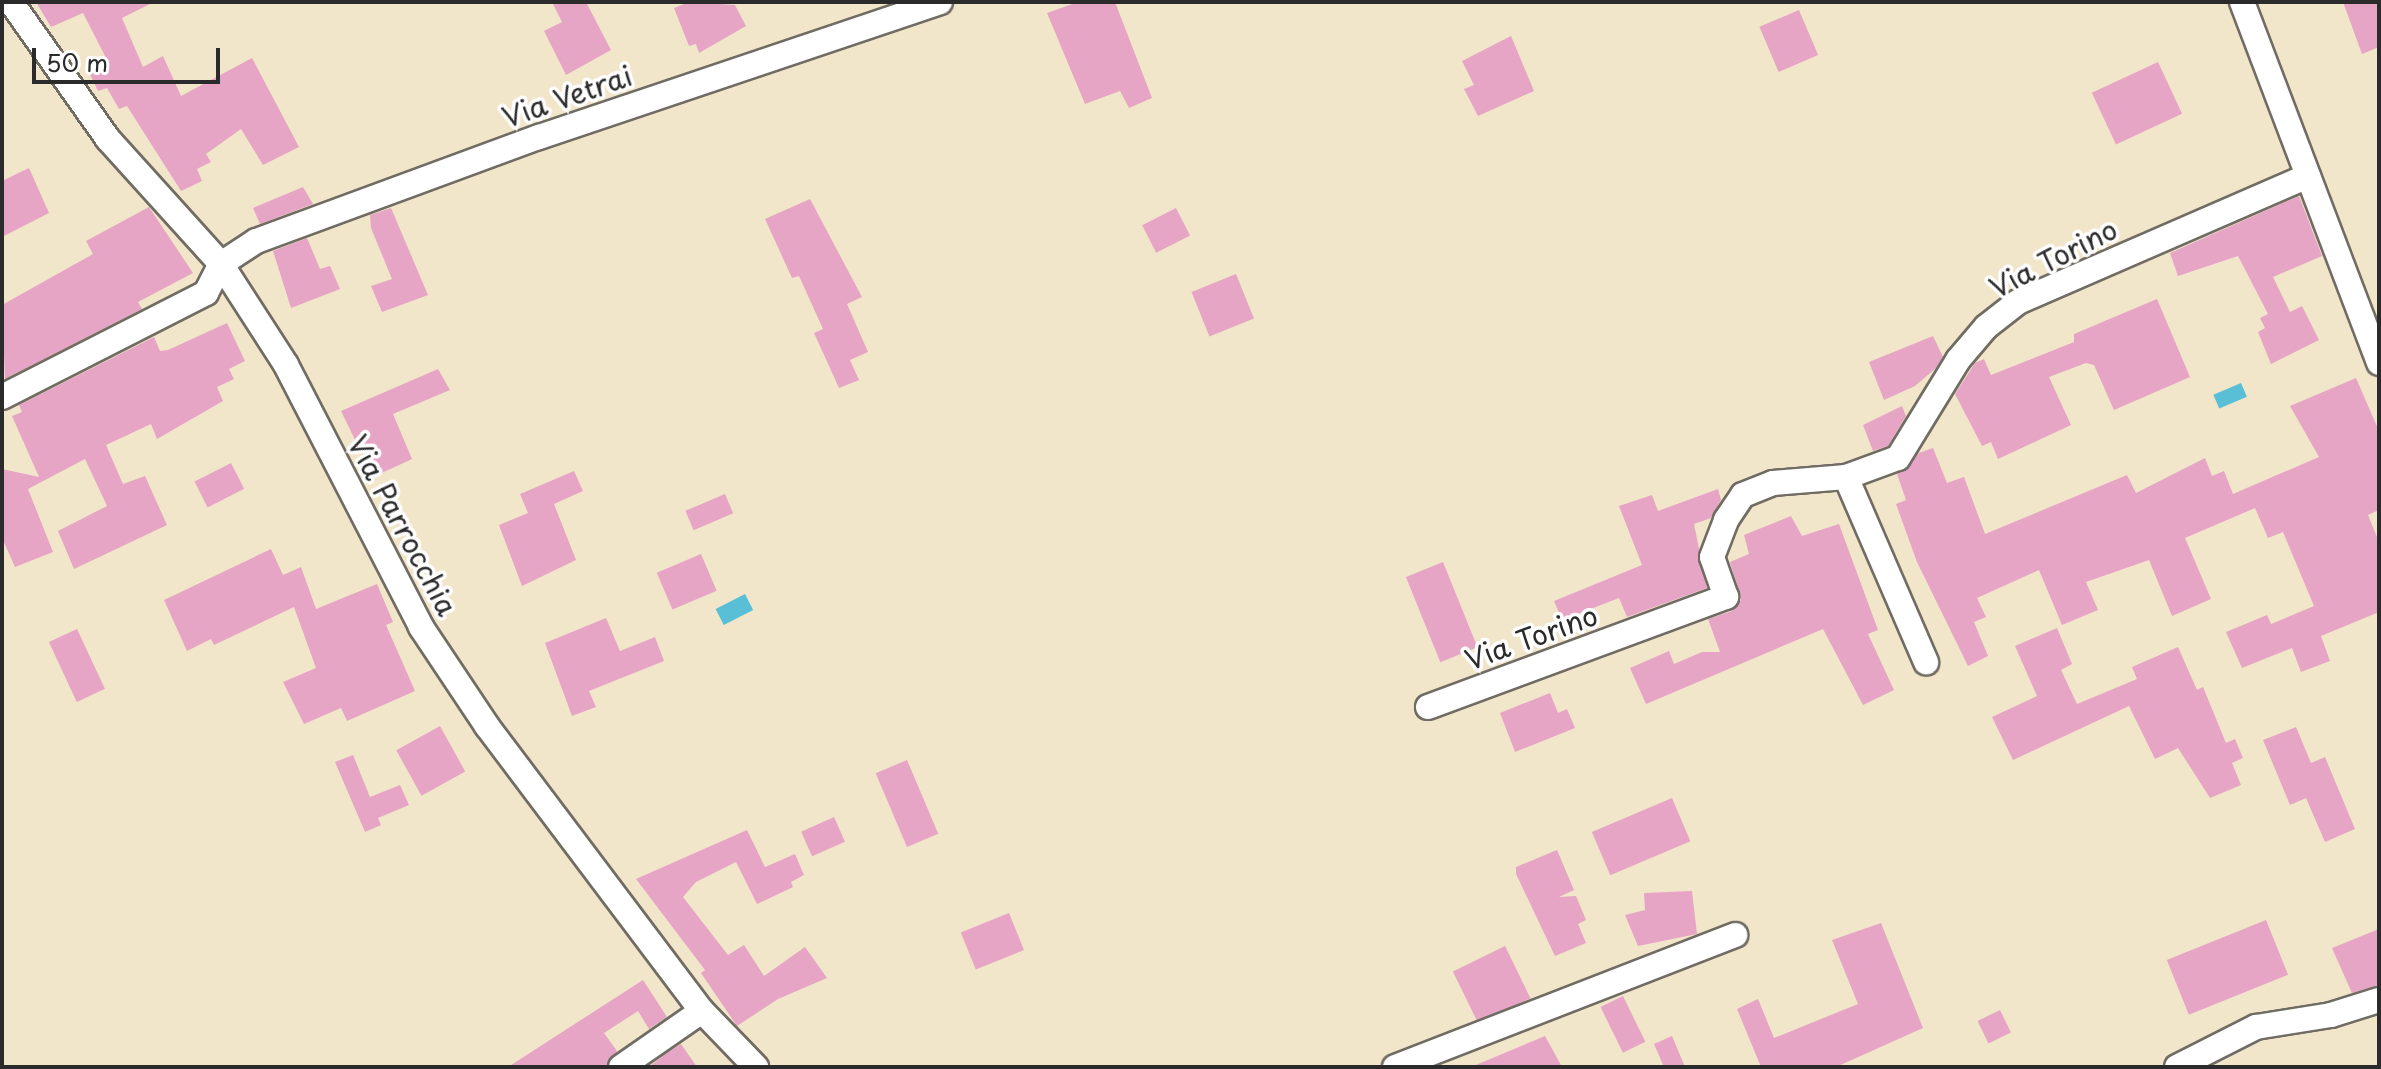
<!DOCTYPE html>
<html>
<head>
<meta charset="utf-8">
<style>
	body { margin:0 }
	#map { position:relative; width:2381px; height:1069px; overflow:hidden; background:#f1e5ca; font-family:"Playpen Sans",sans-serif }
	div>[style] { position:absolute }
	.water>* { inset:0; background:#58bfd6; transform-origin:0 0 }
	.building>* { inset:0; background:#e7a5c6; transform-origin:0 0 }
	.roads { filter:drop-shadow(2px 0 #706c63) drop-shadow(-2px 0 #706c63) drop-shadow(0 2px #706c63) drop-shadow(0 -2px #706c63) }
	.minor>* { height:24px; margin:-12px; padding:0 12px; transform-origin:12px; border-radius:12px; background:#fff }
	span { translate:-50% -50%; white-space:nowrap; text-align:center; line-height:1.15; -webkit-text-stroke:7px #fff; paint-order:stroke }
	.street-label { font-size:28px; color:#2b2b2b }
	.frame { position:absolute; inset:0; border:4px solid #2b2b2b; pointer-events:none }
	.scale { position:absolute; left:32px; top:48px; width:188px; height:36px; box-sizing:border-box; border:4px solid #2b2b2b; border-top:0; padding-left:10px; font-size:24px; line-height:28px; white-space:nowrap; color:#2b2b2b; -webkit-text-stroke:6px #fff; paint-order:stroke }
</style>
</head>
<body>
<div id="map">
	<div class="water">
		<div style="left:2241px;top:383px;width:15px;height:30px;rotate:67deg"></div>
		<div style="left:745px;top:594px;width:18px;height:33px;rotate:63deg"></div>
	</div>
	<div class="building">
		<div style="clip-path:polygon(36px 2px,154px 2px,122px 18px,143px 67px,163px 56px,181px 96px,252px 58px,299px 147px,263px 165px,241px 129px,206px 154px,211px 162px,197px 169px,202px 181px,181px 191px,127px 106px,119px 109px,107px 88px,98px 91px,86px 66px,105px 56px,83px 13px,51px 27px)"></div>
		<div style="clip-path:polygon(552px 2px,586px 2px,611px 50px,566px 75px,544px 31px,562px 22px)"></div>
		<div style="clip-path:polygon(689px 2px,735px 5px,746px 26px,699px 53px,696px 44px,689px 46px,674px 8px)"></div>
		<div style="clip-path:polygon(1078px 2px,1115px 2px,1152px 98px,1129px 108px,1120px 91px,1085px 104px,1047px 13px)"></div>
		<div style="clip-path:polygon(2343px 2px,2379px 2px,2379px 47px,2362px 54px)"></div>
		<div style="left:1799px;top:10px;width:49px;height:43px;rotate:67deg"></div>
		<div style="clip-path:polygon(1511px 36px,1534px 91px,1478px 116px,1464px 89px,1474px 85px,1462px 61px)"></div>
		<div style="left:2158px;top:62px;width:57px;height:73px;rotate:65deg"></div>
		<div style="clip-path:polygon(29px 168px,49px 213px,2px 237px,2px 181px)"></div>
		<div style="clip-path:polygon(303px 187px,313px 204px,260px 224px,253px 208px)"></div>
		<div style="clip-path:polygon(2299px 196px,2322px 256px,2273px 277px,2290px 312px,2302px 306px,2319px 340px,2271px 364px,2258px 332px,2265px 328px,2260px 318px,2268px 314px,2238px 256px,2178px 276px,2170px 253px)"></div>
		<div style="clip-path:polygon(810px 199px,862px 297px,847px 304px,868px 352px,850px 360px,859px 380px,839px 388px,814px 333px,823px 329px,799px 276px,792px 278px,765px 219px)"></div>
		<div style="clip-path:polygon(149px 207px,193px 273px,138px 302px,142px 309px,5px 379px,2px 305px,93px 254px,86px 241px)"></div>
		<div style="clip-path:polygon(391px 208px,428px 295px,382px 312px,371px 286px,392px 279px,371px 228px,370px 215px)"></div>
		<div style="left:1176px;top:208px;width:31px;height:38px;rotate:63deg"></div>
		<div style="clip-path:polygon(307px 238px,320px 269px,330px 266px,340px 289px,291px 308px,273px 251px)"></div>
		<div style="left:1236px;top:274px;width:48px;height:48px;rotate:68deg"></div>
		<div style="clip-path:polygon(2157px 299px,2190px 377px,2114px 410px,2094px 365px,2086px 363px,2049px 377px,2071px 425px,1998px 459px,1991px 442px,1982px 446px,1955px 394px,1975px 363px,1984px 359px,1991px 375px,2074px 342px,2074px 334px)"></div>
		<div style="clip-path:polygon(227px 323px,245px 361px,229px 369px,234px 379px,217px 387px,223px 401px,157px 439px,151px 424px,106px 445px,123px 484px,145px 476px,167px 525px,74px 569px,58px 531px,107px 506px,85px 459px,28px 489px,53px 552px,15px 567px,2px 538px,2px 469px,39px 477px,12px 416px,22px 412px,19px 405px,154px 337px,160px 351px,168px 350px)"></div>
		<div style="clip-path:polygon(1933px 336px,1943px 357px,1936px 368px,1915px 386px,1884px 400px,1869px 362px)"></div>
		<div style="clip-path:polygon(438px 369px,450px 390px,393px 414px,412px 459px,373px 477px,341px 411px)"></div>
		<div style="clip-path:polygon(2356px 378px,2379px 431px,2379px 510px,2368px 515px,2379px 542px,2379px 612px,2321px 636px,2330px 661px,2301px 672px,2292px 648px,2242px 668px,2226px 632px,2267px 615px,2271px 624px,2314px 606px,2283px 532px,2268px 538px,2255px 508px,2185px 538px,2211px 599px,2172px 616px,2149px 560px,2086px 582px,2098px 610px,2062px 625px,2039px 570px,1977px 598px,1986px 617px,1974px 622px,1988px 656px,1968px 666px,1917px 562px,1896px 504px,1906px 500px,1897px 474px,1919px 453px,1933px 448px,1947px 483px,1964px 477px,1985px 534px,2127px 475px,2136px 493px,2205px 458px,2212px 476px,2224px 471px,2233px 494px,2319px 457px,2290px 406px)"></div>
		<div style="clip-path:polygon(1902px 406px,1906px 416px,1888px 446px,1873px 451px,1863px 425px)"></div>
		<div style="left:231px;top:463px;width:29px;height:41px;rotate:63deg"></div>
		<div style="clip-path:polygon(574px 471px,583px 491px,554px 504px,576px 560px,522px 586px,499px 525px,528px 513px,520px 494px)"></div>
		<div style="clip-path:polygon(1718px 489px,1721px 500px,1711px 518px,1694px 524px,1707px 588px,1627px 617px,1619px 598px,1562px 620px,1554px 601px,1642px 565px,1619px 506px,1652px 495px,1658px 511px)"></div>
		<div style="left:725px;top:494px;width:21px;height:43px;rotate:67deg"></div>
		<div style="clip-path:polygon(1791px 516px,1802px 536px,1839px 524px,1878px 630px,1868px 634px,1894px 690px,1863px 705px,1823px 629px,1646px 704px,1630px 668px,1669px 651px,1674px 664px,1702px 652px,1720px 652px,1708px 619px,1732px 611px,1741px 600px,1730px 562px,1749px 554px,1744px 535px)"></div>
		<div style="clip-path:polygon(271px 549px,283px 575px,301px 567px,316px 609px,377px 584px,393px 622px,386px 625px,415px 691px,347px 721px,341px 708px,304px 724px,283px 682px,316px 668px,294px 607px,214px 645px,211px 639px,187px 651px,164px 600px)"></div>
		<div style="left:701px;top:554px;width:40px;height:48px;rotate:67deg"></div>
		<div style="left:1443px;top:562px;width:92px;height:40px;rotate:68deg"></div>
		<div style="clip-path:polygon(606px 618px,620px 651px,655px 637px,664px 661px,589px 691px,596px 707px,572px 716px,545px 643px)"></div>
		<div style="clip-path:polygon(2057px 628px,2072px 664px,2061px 670px,2077px 704px,2137px 679px,2132px 667px,2178px 647px,2197px 690px,2203px 687px,2226px 743px,2235px 739px,2243px 758px,2232px 763px,2241px 785px,2210px 798px,2178px 748px,2155px 759px,2129px 706px,2013px 760px,1992px 717px,2037px 696px,2015px 646px)"></div>
		<div style="left:77px;top:629px;width:66px;height:31px;rotate:65deg"></div>
		<div style="clip-path:polygon(1550px 693px,1558px 713px,1567px 709px,1575px 728px,1515px 752px,1500px 713px)"></div>
		<div style="left:440px;top:726px;width:52px;height:50px;rotate:61deg"></div>
		<div style="clip-path:polygon(2296px 727px,2311px 763px,2325px 757px,2355px 829px,2325px 842px,2306px 798px,2290px 805px,2263px 740px)"></div>
		<div style="clip-path:polygon(353px 755px,370px 797px,400px 785px,409px 805px,378px 818px,381px 825px,365px 832px,335px 762px)"></div>
		<div style="left:907px;top:760px;width:80px;height:34px;rotate:67deg"></div>
		<div style="left:1672px;top:798px;width:47px;height:87px;rotate:67deg"></div>
		<div style="left:834px;top:817px;width:27px;height:36px;rotate:66deg"></div>
		<div style="clip-path:polygon(747px 830px,765px 867px,795px 854px,804px 875px,791px 882px,793px 887px,757px 904px,736px 862px,696px 882px,683px 897px,728px 955px,744px 945px,764px 976px,805px 947px,827px 978px,778px 999px,737px 1026px,701px 973px,705px 970px,636px 879px)"></div>
		<div style="clip-path:polygon(1557px 850px,1574px 890px,1559px 897px,1576px 896px,1586px 920px,1578px 924px,1586px 943px,1555px 956px,1516px 874px,1516px 867px)"></div>
		<div style="clip-path:polygon(1692px 891px,1697px 934px,1638px 946px,1625px 915px,1645px 910px,1644px 893px)"></div>
		<div style="left:1009px;top:913px;width:40px;height:52px;rotate:68deg"></div>
		<div style="left:2266px;top:920px;width:59px;height:107px;rotate:68deg"></div>
		<div style="clip-path:polygon(1881px 923px,1923px 1028px,1836px 1067px,1761px 1067px,1737px 1009px,1758px 999px,1774px 1038px,1858px 1004px,1832px 940px)"></div>
		<div style="clip-path:polygon(2379px 929px,2379px 985px,2352px 993px,2332px 948px)"></div>
		<div style="left:1505px;top:946px;width:58px;height:58px;rotate:64deg"></div>
		<div style="clip-path:polygon(643px 980px,667px 1017px,649px 1029px,638px 1011px,604px 1033px,617px 1051px,606px 1067px,508px 1067px)"></div>
		<div style="left:1623px;top:996px;width:51px;height:25px;rotate:64deg"></div>
		<div style="left:2000px;top:1010px;width:25px;height:25px;rotate:64deg"></div>
		<div style="clip-path:polygon(1545px 1036px,1562px 1067px,1471px 1067px)"></div>
		<div style="clip-path:polygon(1672px 1036px,1685px 1067px,1664px 1067px,1654px 1044px)"></div>
		<div style="clip-path:polygon(681px 1044px,697px 1067px,649px 1067px,665px 1054px)"></div>
	</div>
	<div class="roads">
		<div class="minor">
			<div style="left:11px;top:2px;width:168px;rotate:54.7deg"></div>
			<div style="left:108px;top:139px;width:169px;rotate:47.9deg"></div>
			<div style="left:221px;top:264px;width:120px;rotate:57.2deg"></div>
			<div style="left:286px;top:365px;width:295px;rotate:62.7deg"></div>
			<div style="left:421px;top:627px;width:119px;rotate:56.3deg"></div>
			<div style="left:487px;top:726px;width:357px;rotate:53deg"></div>
			<div style="left:702px;top:1011px;width:78px;rotate:46deg"></div>
			<div style="left:2242px;top:2px;width:386px;rotate:69.2deg"></div>
			<div style="left:2px;top:397px;width:229px;rotate:-27deg"></div>
			<div style="left:206px;top:293px;width:33px;rotate:-63deg"></div>
			<div style="left:221px;top:264px;width:42px;rotate:-33.3deg"></div>
			<div style="left:256px;top:241px;width:302px;rotate:-20.2deg"></div>
			<div style="left:539px;top:137px;width:423px;rotate:-18.6deg"></div>
			<div style="left:1846px;top:477px;width:202px;rotate:66.6deg"></div>
			<div style="left:1428px;top:707px;width:318px;rotate:-20.3deg"></div>
			<div style="left:1726px;top:597px;width:42px;rotate:-109.3deg"></div>
			<div style="left:1712px;top:557px;width:40px;rotate:-69deg"></div>
			<div style="left:1726px;top:520px;width:30px;rotate:-56deg"></div>
			<div style="left:1743px;top:495px;width:32px;rotate:-22deg"></div>
			<div style="left:1773px;top:483px;width:73px;rotate:-4.7deg"></div>
			<div style="left:1846px;top:477px;width:55px;rotate:-20.1deg"></div>
			<div style="left:1898px;top:458px;width:115px;rotate:-58.5deg"></div>
			<div style="left:1958px;top:360px;width:43px;rotate:-49.7deg"></div>
			<div style="left:1986px;top:327px;width:41px;rotate:-38deg"></div>
			<div style="left:2018px;top:302px;width:316px;rotate:-23.5deg"></div>
			<div style="left:621px;top:1067px;width:98px;rotate:-34.7deg"></div>
			<div style="left:1395px;top:1067px;width:365px;rotate:-21.2deg"></div>
			<div style="left:2177px;top:1067px;width:89px;rotate:-26.9deg"></div>
			<div style="left:2256px;top:1027px;width:76px;rotate:-9.1deg"></div>
			<div style="left:2331px;top:1015px;width:50px;rotate:-17.4deg"></div>
		</div>
	</div>
	<div class="street-label">
		<span style="left:567px;top:96px;rotate:-19deg">Via Vetrai</span>
		<span style="left:2053px;top:258px;rotate:-27deg">Via Torino</span>
		<span style="left:403px;top:525px;rotate:62deg">Via Parrocchia</span>
		<span style="left:1531px;top:637px;rotate:-20deg">Via Torino</span>
	</div>
	<div class="frame"></div>
	<div class="scale">50 m</div>
</div>
</body>
</html>
